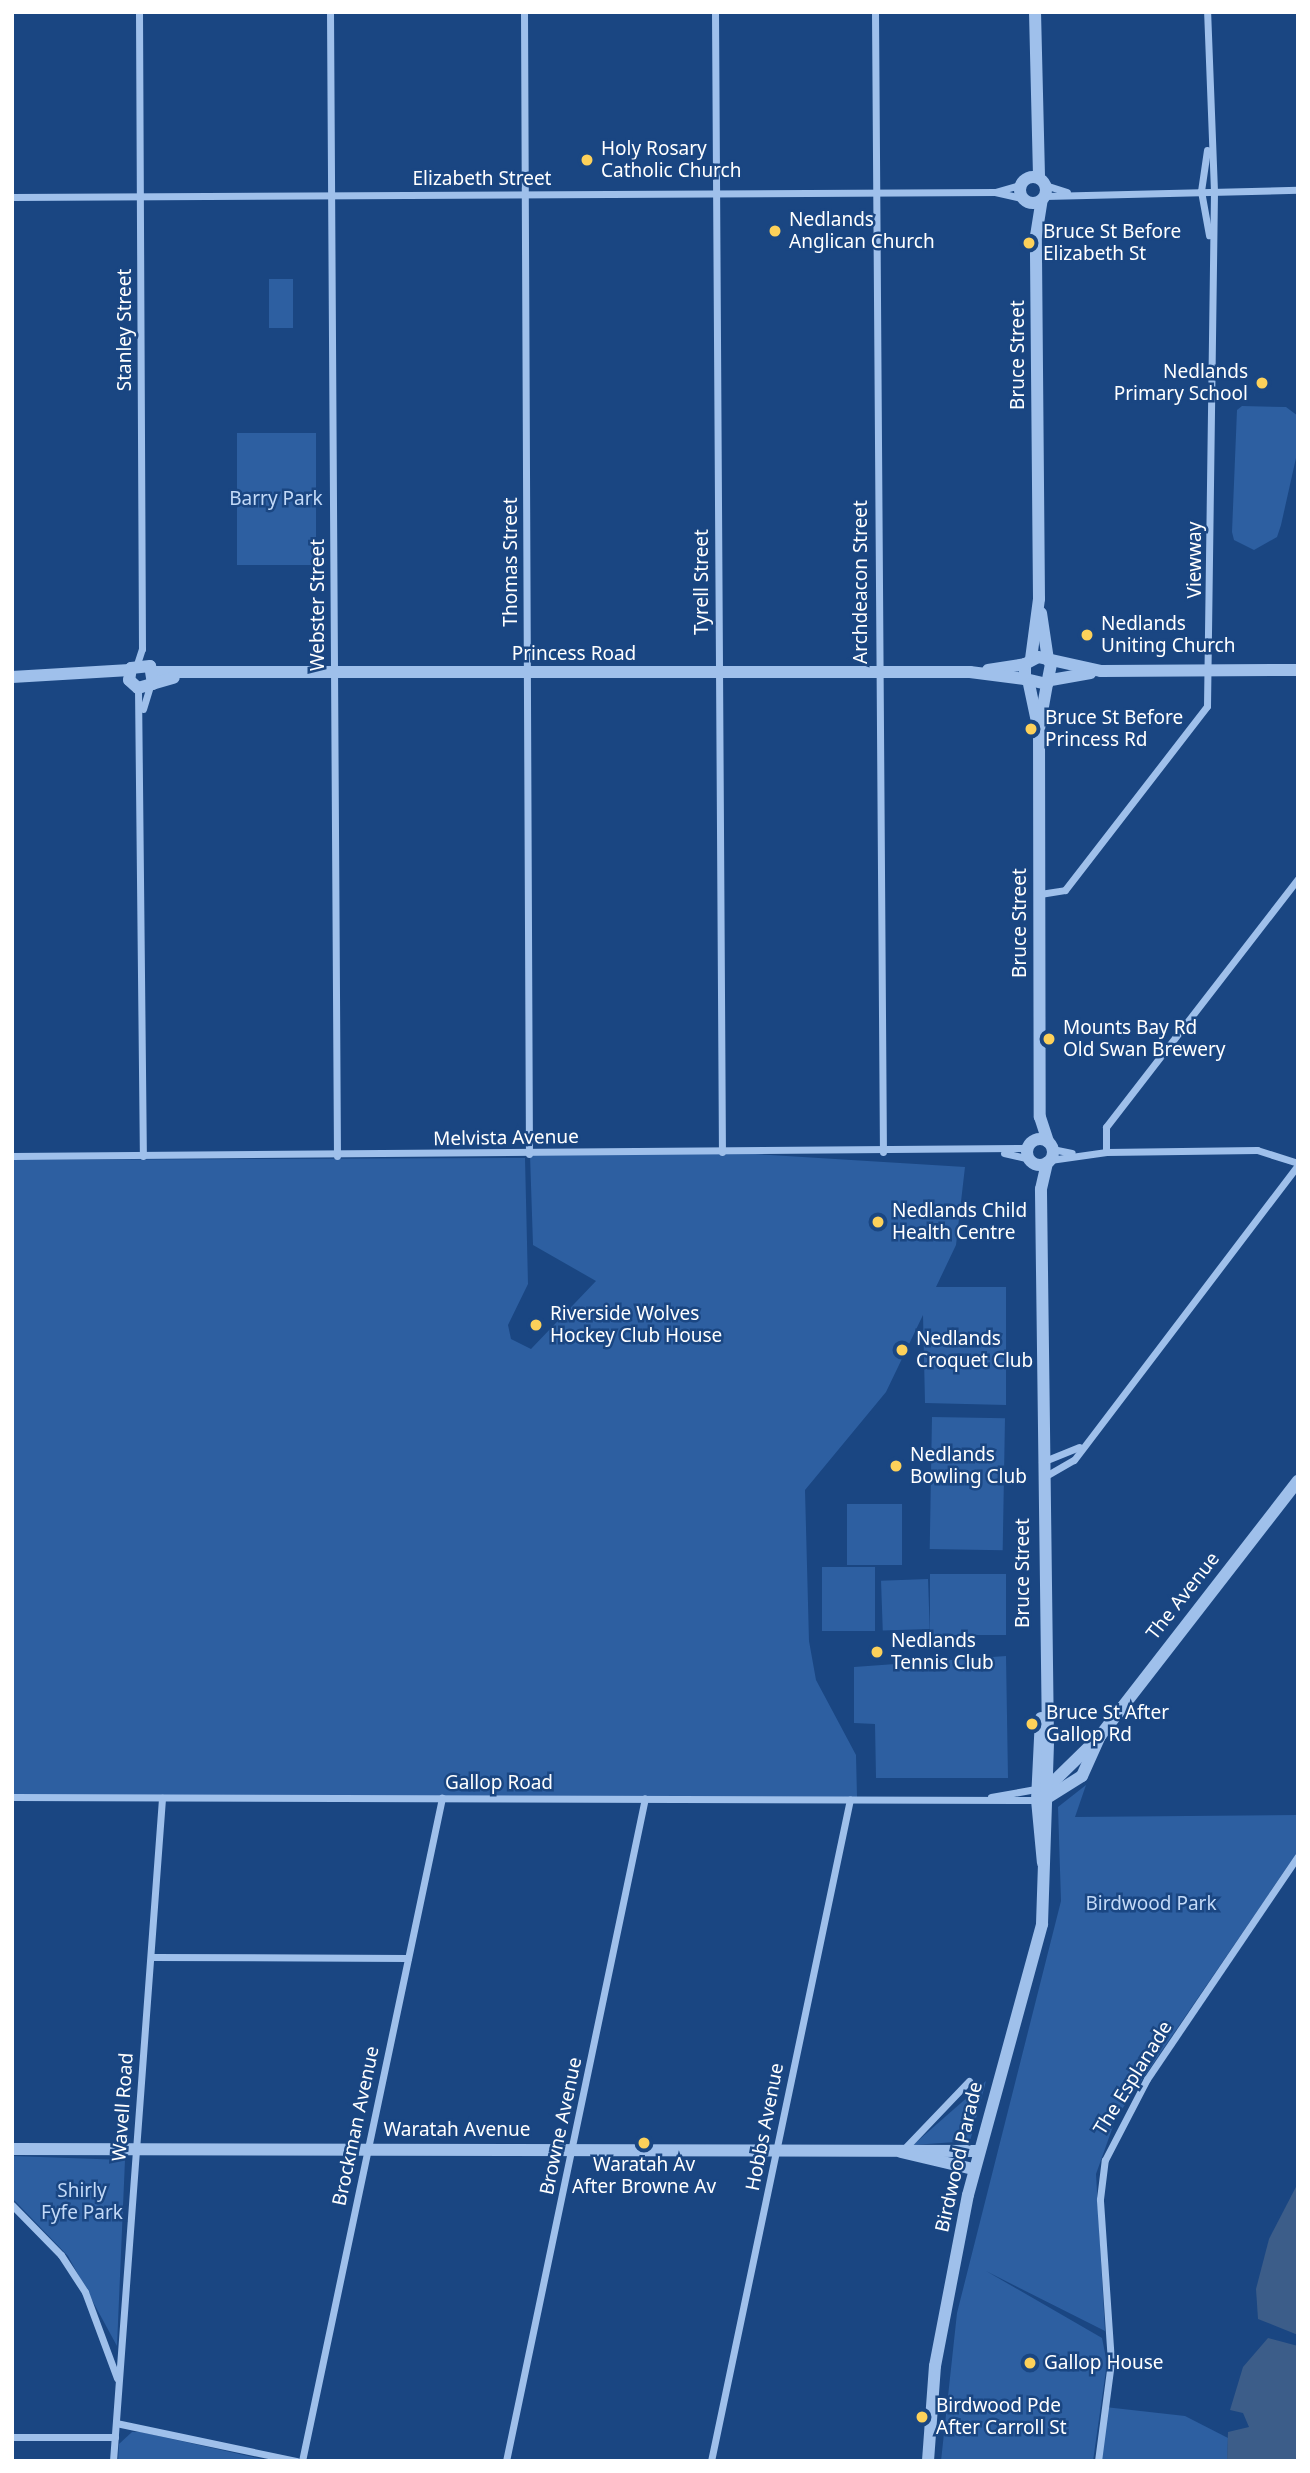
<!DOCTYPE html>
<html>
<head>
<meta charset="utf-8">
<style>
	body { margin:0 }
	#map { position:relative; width:1310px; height:2473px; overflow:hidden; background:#1a4682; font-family:"Noto Sans",sans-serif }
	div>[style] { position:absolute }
	.green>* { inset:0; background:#2d5fa1; transform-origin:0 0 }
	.water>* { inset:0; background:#3c5d89 }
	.minor>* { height:7px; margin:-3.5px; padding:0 3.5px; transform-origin:3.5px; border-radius:3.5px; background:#9fc0eb }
	.tertiary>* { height:12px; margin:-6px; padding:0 6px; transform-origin:6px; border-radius:6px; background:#9fc0eb }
	.tertiary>.ring { margin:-6px; padding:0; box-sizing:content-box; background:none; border:12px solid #9fc0eb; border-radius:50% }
	.dots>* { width:19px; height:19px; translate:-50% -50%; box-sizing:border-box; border:4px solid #1a4682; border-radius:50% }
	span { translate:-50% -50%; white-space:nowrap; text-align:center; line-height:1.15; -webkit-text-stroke:5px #1a4682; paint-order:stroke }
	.poi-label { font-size:19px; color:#fff }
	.left { translate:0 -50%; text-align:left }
	.right { translate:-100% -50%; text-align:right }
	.street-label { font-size:19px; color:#fff }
	.park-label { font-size:19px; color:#c3daf8 }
	.frame { position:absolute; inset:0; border:14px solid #fff; pointer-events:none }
</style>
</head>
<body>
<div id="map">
	<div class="green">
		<div style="left:293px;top:279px;width:49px;height:24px;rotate:90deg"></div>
		<div style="clip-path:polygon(1242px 406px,1286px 407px,1298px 416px,1298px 449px,1281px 525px,1277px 537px,1254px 550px,1234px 540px,1232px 532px,1237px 410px)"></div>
		<div style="left:237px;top:433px;width:79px;height:132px"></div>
		<div style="clip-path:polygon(722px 1152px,965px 1167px,956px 1245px,936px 1287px,1006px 1287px,1006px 1405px,925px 1403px,923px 1315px,886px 1392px,805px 1490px,809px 1641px,816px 1680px,856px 1755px,857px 1797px,12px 1795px,12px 1160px,525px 1158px,528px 1284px,508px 1325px,511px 1339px,531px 1349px,596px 1281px,533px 1245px,530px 1155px)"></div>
		<div style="left:932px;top:1417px;width:73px;height:132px;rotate:1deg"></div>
		<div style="left:847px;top:1504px;width:55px;height:61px"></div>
		<div style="left:822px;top:1567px;width:53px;height:64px"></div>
		<div style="left:930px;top:1574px;width:76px;height:61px"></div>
		<div style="left:928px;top:1579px;width:50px;height:47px;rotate:88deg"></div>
		<div style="clip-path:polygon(1006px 1656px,1008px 1778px,876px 1778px,875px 1724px,854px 1723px,854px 1667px)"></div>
		<div style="clip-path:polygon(1086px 1785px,1075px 1817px,1298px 1815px,1298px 1851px,1116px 2118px,1096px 2174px,1105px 2331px,986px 2271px,1102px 2338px,1107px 2363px,1093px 2461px,941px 2461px,957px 2313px,1061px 1901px,1058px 1807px)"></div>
		<div style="clip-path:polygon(986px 2081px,970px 2141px,913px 2145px)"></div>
		<div style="clip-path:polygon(12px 2156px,125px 2160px,117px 2346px,68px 2256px,12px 2198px)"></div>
		<div style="clip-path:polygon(1105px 2407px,1185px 2416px,1228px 2438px,1227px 2461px,1098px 2461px)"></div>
		<div style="clip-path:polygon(132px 2432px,141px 2432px,271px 2461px,118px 2461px,119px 2444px)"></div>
	</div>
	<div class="water">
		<div style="clip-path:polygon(1298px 2183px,1298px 2335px,1258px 2319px,1256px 2289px,1269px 2239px)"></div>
		<div style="clip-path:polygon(1268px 2338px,1298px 2346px,1298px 2461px,1227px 2461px,1228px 2432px,1249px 2427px,1243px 2413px,1230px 2410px,1243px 2367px)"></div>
	</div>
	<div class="minor">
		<div style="left:330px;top:12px;width:1144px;rotate:89.65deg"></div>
		<div style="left:524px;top:12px;width:1142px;rotate:89.75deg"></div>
		<div style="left:715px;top:12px;width:1140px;rotate:89.65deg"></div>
		<div style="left:875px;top:12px;width:1140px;rotate:89.6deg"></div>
		<div style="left:1207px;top:150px;width:41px;rotate:98.3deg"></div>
		<div style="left:1201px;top:191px;width:45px;rotate:79.7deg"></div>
		<div style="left:1045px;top:185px;width:23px;rotate:18deg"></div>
		<div style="left:995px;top:192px;width:28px;rotate:13deg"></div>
		<div style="left:1045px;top:196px;width:253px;rotate:-1.4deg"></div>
		<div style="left:12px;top:197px;width:983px;rotate:-0.29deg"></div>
		<div style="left:995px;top:192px;width:26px;rotate:-16deg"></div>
		<div style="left:137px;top:664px;width:16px;rotate:-72deg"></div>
		<div style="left:142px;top:649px;width:637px;rotate:-90.27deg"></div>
		<div style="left:138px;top:688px;width:468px;rotate:89.4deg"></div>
		<div style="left:143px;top:709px;width:24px;rotate:-73deg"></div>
		<div style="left:1040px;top:894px;width:25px;rotate:-9deg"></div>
		<div style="left:1065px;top:890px;width:232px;rotate:-52.3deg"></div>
		<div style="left:1207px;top:706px;width:515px;rotate:-89.22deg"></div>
		<div style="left:1214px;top:191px;width:179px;rotate:-92.2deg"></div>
		<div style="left:1052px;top:1149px;width:20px;rotate:11deg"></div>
		<div style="left:1106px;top:1152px;width:25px;rotate:-90deg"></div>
		<div style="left:1106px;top:1127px;width:314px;rotate:-52.3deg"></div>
		<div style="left:1004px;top:1153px;width:26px;rotate:13deg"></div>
		<div style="left:12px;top:1156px;width:1016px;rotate:-0.45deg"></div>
		<div style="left:1050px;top:1160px;width:57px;rotate:-8.1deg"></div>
		<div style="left:1106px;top:1152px;width:151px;rotate:-0.8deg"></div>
		<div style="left:1257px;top:1150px;width:43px;rotate:17.6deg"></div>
		<div style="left:1042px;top:1462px;width:40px;rotate:-22deg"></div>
		<div style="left:1044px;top:1477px;width:34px;rotate:-30deg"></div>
		<div style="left:1074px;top:1460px;width:370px;rotate:-52.8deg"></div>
		<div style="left:12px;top:1797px;width:1028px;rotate:0.17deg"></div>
		<div style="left:991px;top:1797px;width:51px;rotate:-10.2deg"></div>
		<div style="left:151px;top:1957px;width:257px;rotate:0.2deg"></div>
		<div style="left:902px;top:2151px;width:97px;rotate:-46.3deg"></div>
		<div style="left:12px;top:2205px;width:70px;rotate:45.6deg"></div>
		<div style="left:61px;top:2255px;width:44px;rotate:57deg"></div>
		<div style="left:85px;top:2292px;width:92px;rotate:69.6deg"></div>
		<div style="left:116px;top:2423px;width:185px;rotate:11.9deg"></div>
		<div style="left:12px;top:2437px;width:103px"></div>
		<div style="left:113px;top:2461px;width:665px;rotate:-85.77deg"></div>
		<div style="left:302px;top:2461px;width:678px;rotate:-78.08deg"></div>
		<div style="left:506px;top:2461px;width:677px;rotate:-78.16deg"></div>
		<div style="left:711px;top:2461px;width:676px;rotate:-78.14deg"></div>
		<div style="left:1098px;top:2461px;width:100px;rotate:-82.5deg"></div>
		<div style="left:1111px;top:2362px;width:163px;rotate:-93.9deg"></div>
		<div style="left:1100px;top:2199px;width:39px;rotate:-83deg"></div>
		<div style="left:1105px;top:2160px;width:91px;rotate:-62.6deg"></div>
		<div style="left:1147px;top:2079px;width:269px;rotate:-55.9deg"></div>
	</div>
	<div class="tertiary">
		<div style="left:1035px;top:12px;width:166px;rotate:88.6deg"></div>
		<div class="ring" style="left:1020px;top:177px;width:14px;height:14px"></div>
		<div style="left:1041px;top:613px;width:48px;rotate:81.5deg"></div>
		<div style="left:1031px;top:659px;width:61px;rotate:-82.4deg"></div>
		<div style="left:1039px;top:599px;width:363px;rotate:-90.5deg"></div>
		<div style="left:1036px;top:236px;width:36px;rotate:-81deg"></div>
		<div style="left:1051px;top:664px;width:20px;rotate:101deg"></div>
		<div style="left:1047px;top:684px;width:23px;rotate:-167deg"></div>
		<div style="left:1025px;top:679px;width:15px;rotate:-90deg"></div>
		<div style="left:1025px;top:664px;width:15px;rotate:-28deg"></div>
		<div style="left:1038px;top:657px;width:65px;rotate:12.5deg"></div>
		<div style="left:1101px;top:671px;width:197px;rotate:-0.3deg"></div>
		<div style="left:988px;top:670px;width:37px;rotate:-9deg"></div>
		<div style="left:154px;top:672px;width:816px"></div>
		<div style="left:970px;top:672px;width:55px;rotate:7.3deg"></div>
		<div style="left:12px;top:677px;width:118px;rotate:-3.4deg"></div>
		<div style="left:1051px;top:680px;width:40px;rotate:-10deg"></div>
		<div style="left:153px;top:684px;width:18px;rotate:-99deg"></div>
		<div style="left:150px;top:666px;width:19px;rotate:174deg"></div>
		<div style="left:131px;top:668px;width:12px;rotate:99deg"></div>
		<div style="left:129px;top:680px;width:12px;rotate:42deg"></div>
		<div style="left:138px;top:688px;width:37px;rotate:-16deg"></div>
		<div style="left:1029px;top:684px;width:39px;rotate:78deg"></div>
		<div style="left:1047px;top:684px;width:46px;rotate:100.1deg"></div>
		<div style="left:1039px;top:729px;width:388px;rotate:89.9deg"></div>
		<div style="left:1040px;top:1117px;width:26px;rotate:72deg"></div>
		<div class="ring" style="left:1027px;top:1139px;width:14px;height:14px"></div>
		<div style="left:1041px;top:1718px;width:82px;rotate:92.8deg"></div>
		<div style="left:1037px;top:1800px;width:63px;rotate:84.6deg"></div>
		<div style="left:1048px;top:1787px;width:73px;rotate:-44.4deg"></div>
		<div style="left:1100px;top:1736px;width:323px;rotate:-52.2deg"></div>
		<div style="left:1047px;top:1798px;width:41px;rotate:-32.2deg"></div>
		<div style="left:1082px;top:1776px;width:44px;rotate:-65.8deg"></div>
		<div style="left:12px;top:2149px;width:965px;rotate:0.12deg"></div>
		<div style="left:901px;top:2152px;width:74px;rotate:13.3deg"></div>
		<div style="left:928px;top:2461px;width:95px;rotate:-85.8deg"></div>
		<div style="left:935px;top:2366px;width:174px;rotate:-79.1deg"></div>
		<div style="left:968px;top:2195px;width:281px;rotate:-74.7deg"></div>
		<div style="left:1042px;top:1924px;width:182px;rotate:-88.1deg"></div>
		<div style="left:1048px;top:1742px;width:553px;rotate:-90.73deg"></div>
		<div style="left:1041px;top:1189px;width:27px;rotate:-77deg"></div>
	</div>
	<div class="dots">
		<div style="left:587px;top:160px;background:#fdd15a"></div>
		<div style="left:775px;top:231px;background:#fdd15a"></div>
		<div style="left:1029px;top:243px;background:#fdd15a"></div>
		<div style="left:1262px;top:383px;background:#fdd15a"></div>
		<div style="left:1087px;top:635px;background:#fdd15a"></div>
		<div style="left:1031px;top:729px;background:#fdd15a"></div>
		<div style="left:1049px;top:1039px;background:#fdd15a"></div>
		<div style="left:878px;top:1222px;background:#fdd15a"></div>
		<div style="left:536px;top:1325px;background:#fdd15a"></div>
		<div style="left:902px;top:1350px;background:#fdd15a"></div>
		<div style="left:896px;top:1466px;background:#fdd15a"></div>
		<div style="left:877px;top:1652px;background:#fdd15a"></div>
		<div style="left:1032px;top:1724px;background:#fdd15a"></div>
		<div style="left:644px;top:2143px;background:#fdd15a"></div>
		<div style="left:1030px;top:2363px;background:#fdd15a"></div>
		<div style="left:922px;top:2417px;background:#fdd15a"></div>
	</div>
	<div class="poi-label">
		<span class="left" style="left:601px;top:160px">Holy Rosary<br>Catholic Church</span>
		<span class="left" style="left:789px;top:231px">Nedlands<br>Anglican Church</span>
		<span class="left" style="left:1043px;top:243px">Bruce St Before<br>Elizabeth St</span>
		<span class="right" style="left:1248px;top:383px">Nedlands<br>Primary School</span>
		<span class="left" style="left:1101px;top:635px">Nedlands<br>Uniting Church</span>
		<span class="left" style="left:1045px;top:729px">Bruce St Before<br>Princess Rd</span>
		<span class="left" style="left:1063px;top:1039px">Mounts Bay Rd<br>Old Swan Brewery</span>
		<span class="left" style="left:892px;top:1222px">Nedlands Child<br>Health Centre</span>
		<span class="left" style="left:550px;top:1325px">Riverside Wolves<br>Hockey Club House</span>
		<span class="left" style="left:916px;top:1350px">Nedlands<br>Croquet Club</span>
		<span class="left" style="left:910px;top:1466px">Nedlands<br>Bowling Club</span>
		<span class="left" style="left:891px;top:1652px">Nedlands<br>Tennis Club</span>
		<span class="left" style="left:1046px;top:1724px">Bruce St After<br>Gallop Rd</span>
		<span style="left:644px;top:2176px">Waratah Av<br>After Browne Av</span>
		<span class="left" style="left:1044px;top:2363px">Gallop House</span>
		<span class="left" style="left:936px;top:2417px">Birdwood Pde<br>After Carroll St</span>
	</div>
	<div class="street-label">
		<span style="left:482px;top:179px">Elizabeth Street</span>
		<span style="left:125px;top:330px;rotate:-90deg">Stanley Street</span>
		<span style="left:1018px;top:355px;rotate:-90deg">Bruce Street</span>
		<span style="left:1195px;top:560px;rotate:-90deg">Viewway</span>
		<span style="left:511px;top:562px;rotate:-90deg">Thomas Street</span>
		<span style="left:702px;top:582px;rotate:-90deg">Tyrell Street</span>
		<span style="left:861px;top:582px;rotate:-90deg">Archdeacon Street</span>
		<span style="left:318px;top:605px;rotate:-90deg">Webster Street</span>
		<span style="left:574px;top:654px">Princess Road</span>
		<span style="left:1020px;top:923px;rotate:-90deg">Bruce Street</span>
		<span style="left:506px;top:1138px;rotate:-1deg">Melvista Avenue</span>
		<span style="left:1023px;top:1573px;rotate:-90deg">Bruce Street</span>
		<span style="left:1183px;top:1596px;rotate:-52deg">The Avenue</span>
		<span style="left:499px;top:1783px">Gallop Road</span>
		<span style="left:1133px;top:2078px;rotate:-58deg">The Esplanade</span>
		<span style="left:123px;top:2107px;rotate:-86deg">Wavell Road</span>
		<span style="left:356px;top:2126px;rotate:-78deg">Brockman Avenue</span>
		<span style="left:561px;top:2126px;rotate:-78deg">Browne Avenue</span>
		<span style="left:765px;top:2127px;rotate:-79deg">Hobbs Avenue</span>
		<span style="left:457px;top:2130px">Waratah Avenue</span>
		<span style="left:959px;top:2157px;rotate:-77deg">Birdwood Parade</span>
	</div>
	<div class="park-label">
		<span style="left:276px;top:499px">Barry Park</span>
		<span style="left:1151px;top:1904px">Birdwood Park</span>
		<span style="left:82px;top:2202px">Shirly<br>Fyfe Park</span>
	</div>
	<div class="frame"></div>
</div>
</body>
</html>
